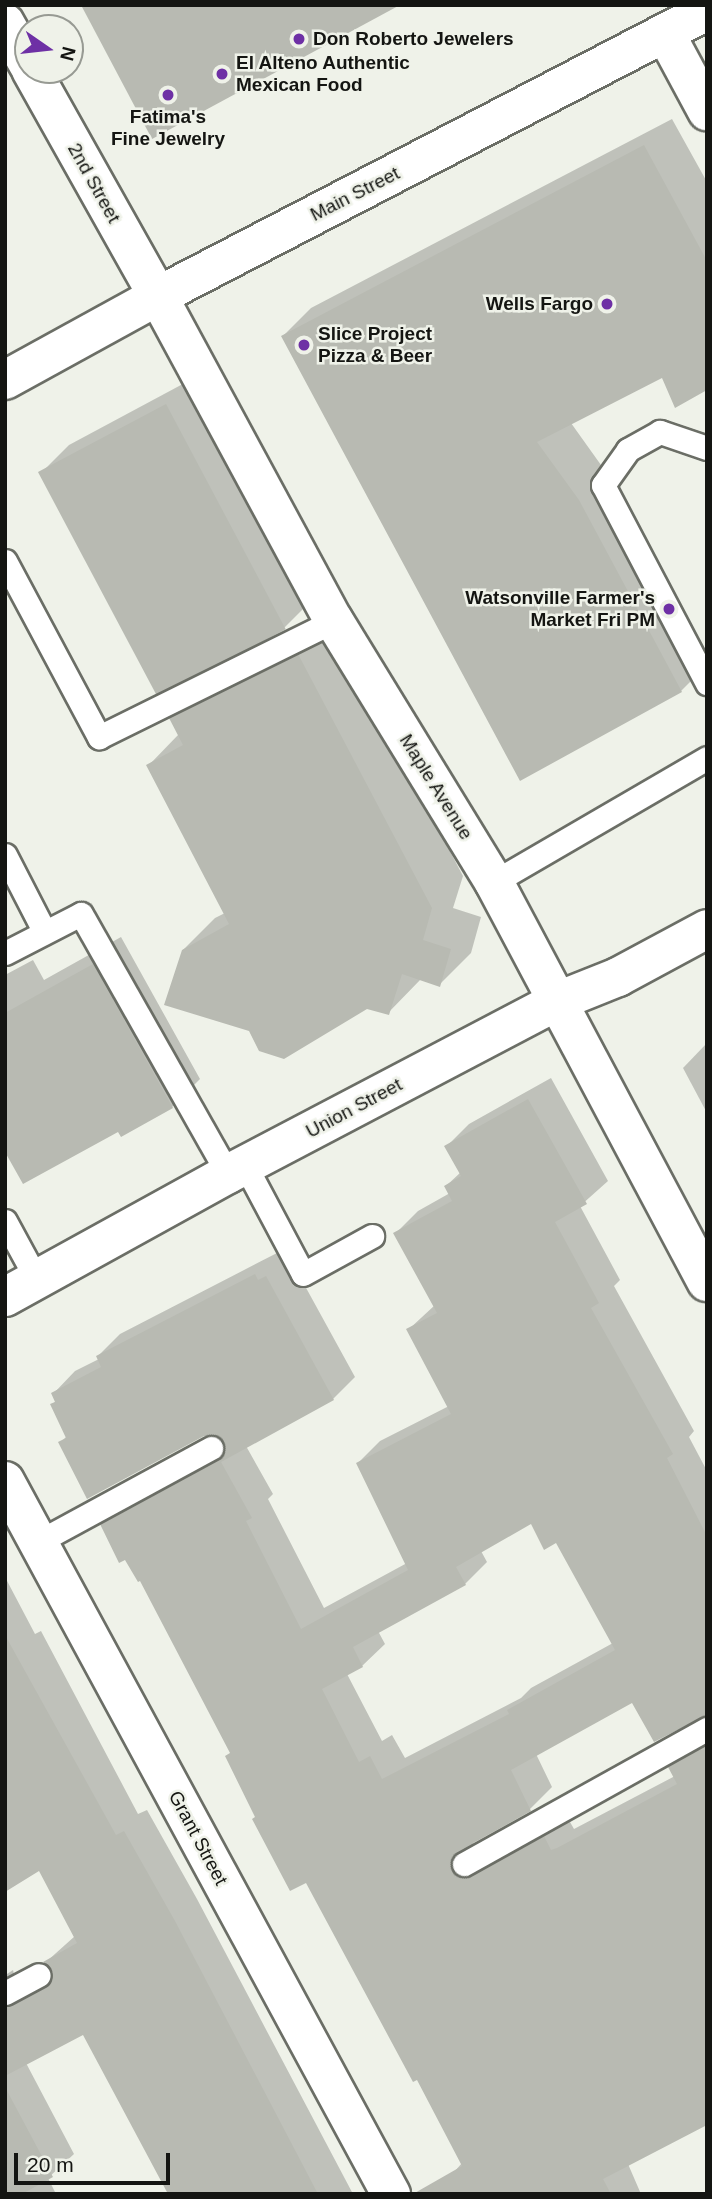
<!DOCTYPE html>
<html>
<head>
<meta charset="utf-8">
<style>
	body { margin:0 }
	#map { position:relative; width:712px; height:2199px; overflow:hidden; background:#eff2e9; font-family:Arial,sans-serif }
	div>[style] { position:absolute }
	.shadow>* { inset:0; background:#0003 }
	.building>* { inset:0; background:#b8bab2; transform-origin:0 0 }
	.roads { filter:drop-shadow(2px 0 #6b6e66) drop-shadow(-2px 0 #6b6e66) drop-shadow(0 2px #6b6e66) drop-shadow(0 -2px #6b6e66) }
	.service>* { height:23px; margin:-11.5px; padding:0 11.5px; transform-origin:11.5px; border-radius:11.5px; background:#fff }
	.minor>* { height:38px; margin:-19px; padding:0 19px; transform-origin:19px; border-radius:19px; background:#fff }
	.tertiary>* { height:38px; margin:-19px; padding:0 19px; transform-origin:19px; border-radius:19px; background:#fff }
	.primary>* { height:38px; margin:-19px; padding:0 19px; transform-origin:19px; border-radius:19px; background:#fff }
	.dots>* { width:19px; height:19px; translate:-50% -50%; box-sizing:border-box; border:4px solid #eff2e9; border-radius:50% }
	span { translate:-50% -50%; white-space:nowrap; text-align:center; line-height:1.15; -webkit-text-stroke:5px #eff2e9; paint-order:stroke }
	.poi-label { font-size:19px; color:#141512; font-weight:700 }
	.left { translate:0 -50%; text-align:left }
	.right { translate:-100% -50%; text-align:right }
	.street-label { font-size:19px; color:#141512 }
	.frame { position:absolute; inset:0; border:7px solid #141512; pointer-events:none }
	.north { position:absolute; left:14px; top:14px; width:70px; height:70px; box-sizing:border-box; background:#eff2e9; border:2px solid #979a93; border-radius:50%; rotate:104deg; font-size:19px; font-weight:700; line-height:28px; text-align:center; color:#141512 }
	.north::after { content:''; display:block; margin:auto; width:24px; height:32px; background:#6e30a5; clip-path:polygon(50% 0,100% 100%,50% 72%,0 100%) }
	.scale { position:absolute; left:14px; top:2153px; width:156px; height:32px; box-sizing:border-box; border:4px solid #141512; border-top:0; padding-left:9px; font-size:21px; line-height:24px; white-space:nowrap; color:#141512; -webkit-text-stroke:5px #eff2e9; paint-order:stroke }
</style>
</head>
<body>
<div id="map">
	<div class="shadow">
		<div style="clip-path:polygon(672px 119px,707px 182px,707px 388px,663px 375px,571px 423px,606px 472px,707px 665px,681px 691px,283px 336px,311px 308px)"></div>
		<div style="clip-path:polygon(194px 378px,312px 600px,284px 628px,41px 473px,69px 445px)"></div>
		<div style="clip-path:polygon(330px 624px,463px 876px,453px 908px,481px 917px,471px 953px,439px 985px,421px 979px,388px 1013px,183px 950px,215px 918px,225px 913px,148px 766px,179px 734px,171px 718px,203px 687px)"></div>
		<div style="clip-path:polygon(121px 937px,200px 1079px,172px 1107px,119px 1129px,5px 1148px,5px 975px,33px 960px,44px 980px)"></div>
		<div style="clip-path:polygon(707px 1043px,707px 1113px,683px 1068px)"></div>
		<div style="clip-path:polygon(evenodd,551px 1078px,608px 1181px,580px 1206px,620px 1280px,614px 1286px,694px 1431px,689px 1437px,707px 1471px,707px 1715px,633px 1701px,536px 1754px,552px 1787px,530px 1809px,472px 1842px,478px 1854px,566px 1815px,574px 1829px,675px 1776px,670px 1767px,692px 1745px,707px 1737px,707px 2123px,628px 2164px,641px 2194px,465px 2194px,454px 2172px,462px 2163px,418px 2078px,307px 1880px,257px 1816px,231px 1752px,141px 1578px,102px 1525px,124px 1503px,225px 1448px,225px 1441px,218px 1434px,60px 1443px,67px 1436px,52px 1405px,56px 1401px,53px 1394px,75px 1371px,99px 1359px,98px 1356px,120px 1334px,277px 1253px,280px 1259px,288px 1255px,355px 1377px,333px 1399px,246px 1446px,273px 1494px,268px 1499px,324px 1608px,407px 1563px,358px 1463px,380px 1441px,449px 1406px,408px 1330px,435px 1305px,395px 1234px,418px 1211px,450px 1193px,446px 1186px,461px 1172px,447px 1146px,469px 1124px,551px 1078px,531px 1522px,557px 1541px,613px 1643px,531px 1688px,521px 1698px,405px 1758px,392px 1735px,382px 1741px,347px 1674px,362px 1666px,385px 1644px,378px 1631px,465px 1584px,487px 1562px,481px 1551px,531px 1522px)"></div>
		<div style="clip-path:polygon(5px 1577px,35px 1634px,41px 1631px,138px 1814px,147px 1810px,197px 1899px,353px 2194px,170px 2194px,83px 2033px,26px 2063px,74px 2154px,48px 2178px,56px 2194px,5px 2194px,5px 1970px,7px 1974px,13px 1970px,15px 1978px,27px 1986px,54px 1973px,46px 1962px,75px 1936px,40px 1869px,5px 1890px)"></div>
	</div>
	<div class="building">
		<div style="clip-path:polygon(81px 5px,400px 5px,152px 139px)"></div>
		<div style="clip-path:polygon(644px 145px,707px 261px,707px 390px,675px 408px,662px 378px,537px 442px,579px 500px,682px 692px,520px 781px,281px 336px)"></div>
		<div style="left:166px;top:404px;width:255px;height:145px;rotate:62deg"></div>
		<div style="clip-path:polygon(298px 654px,432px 908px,423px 940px,451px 949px,440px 987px,402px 974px,389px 1015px,367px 1009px,284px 1059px,259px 1051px,249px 1031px,164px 1005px,182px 950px,229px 924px,146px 765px,183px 745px,169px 718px)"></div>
		<div style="clip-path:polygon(93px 964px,173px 1108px,121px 1137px,118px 1132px,23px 1184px,5px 1152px,5px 1013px)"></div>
		<div style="clip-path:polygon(evenodd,528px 1099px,587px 1204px,555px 1222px,599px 1303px,591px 1308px,673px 1454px,667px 1458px,707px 1536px,707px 1715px,654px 1742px,632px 1703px,511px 1770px,531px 1811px,457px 1852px,450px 1864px,456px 1876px,464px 1878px,544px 1836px,551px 1850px,557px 1848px,677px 1784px,668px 1767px,707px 1745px,707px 2125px,603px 2179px,611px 2194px,413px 2194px,462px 2166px,417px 2080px,413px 2082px,306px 1883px,290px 1891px,252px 1819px,255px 1817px,225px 1756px,230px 1753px,140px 1581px,138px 1582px,125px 1560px,119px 1563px,100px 1524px,218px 1460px,223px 1455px,224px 1442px,218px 1436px,204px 1436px,87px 1499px,58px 1442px,66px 1438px,50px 1404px,55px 1402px,51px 1393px,101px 1367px,96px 1356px,255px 1274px,258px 1280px,266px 1276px,334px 1400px,221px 1462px,252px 1518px,246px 1521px,301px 1629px,408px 1570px,356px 1463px,451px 1414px,406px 1329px,437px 1313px,393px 1233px,452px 1201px,444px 1186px,461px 1176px,444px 1146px,528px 1099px,531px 1524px,544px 1550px,556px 1543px,615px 1650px,507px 1710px,509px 1714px,382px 1779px,370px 1756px,359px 1762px,322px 1689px,363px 1667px,353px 1647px,466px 1585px,456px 1567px,531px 1524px)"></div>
		<div style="clip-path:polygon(5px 1635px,116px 1835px,124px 1831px,175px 1921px,318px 2194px,168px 2194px,83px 2035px,5px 2076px,5px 2007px,46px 1987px,53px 1975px,51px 1968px,43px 1962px,77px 1943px,39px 1871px,5px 1892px)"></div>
		<div style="clip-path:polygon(5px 2087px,53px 2177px,22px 2194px,5px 2194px)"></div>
	</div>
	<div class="roads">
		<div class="service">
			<div style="left:707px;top:448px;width:50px;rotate:-161.2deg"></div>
			<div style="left:660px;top:432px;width:37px;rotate:151deg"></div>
			<div style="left:628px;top:450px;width:43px;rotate:125.5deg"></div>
			<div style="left:603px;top:485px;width:224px;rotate:62.3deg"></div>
			<div style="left:5px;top:561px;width:200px;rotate:61.9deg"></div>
			<div style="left:99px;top:737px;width:262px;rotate:-26.3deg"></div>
			<div style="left:5px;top:855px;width:85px;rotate:62.8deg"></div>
			<div style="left:494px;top:882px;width:246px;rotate:-30.2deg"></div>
			<div style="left:5px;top:953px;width:85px;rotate:-27.2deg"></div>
			<div style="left:81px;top:914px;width:299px;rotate:60.5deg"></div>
			<div style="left:245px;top:1165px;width:123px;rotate:62deg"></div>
			<div style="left:303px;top:1274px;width:79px;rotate:-28.8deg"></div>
			<div style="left:5px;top:1221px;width:65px;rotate:61.5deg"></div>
			<div style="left:38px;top:1542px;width:197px;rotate:-28.5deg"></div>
			<div style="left:464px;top:1864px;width:278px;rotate:-29.1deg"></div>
			<div style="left:5px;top:1993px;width:38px;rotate:-28deg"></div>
		</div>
		<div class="minor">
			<div style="left:5px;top:23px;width:47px;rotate:60.7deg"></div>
			<div style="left:665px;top:33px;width:89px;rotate:61.7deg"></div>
			<div style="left:31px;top:70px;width:259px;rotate:60.7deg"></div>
			<div style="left:5px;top:1297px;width:255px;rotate:-28.9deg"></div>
			<div style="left:228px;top:1174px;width:373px;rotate:-27.7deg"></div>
			<div style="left:558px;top:1001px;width:65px;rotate:-21.8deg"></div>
			<div style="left:618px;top:977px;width:101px;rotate:-28.3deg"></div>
			<div style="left:5px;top:1481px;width:811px;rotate:61.57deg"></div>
		</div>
		<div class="tertiary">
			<div style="left:158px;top:296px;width:370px;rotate:61.6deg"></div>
			<div style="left:334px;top:621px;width:306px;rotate:58.5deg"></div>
			<div style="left:494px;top:882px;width:453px;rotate:62deg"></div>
		</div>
		<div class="primary">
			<div style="left:5px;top:380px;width:175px;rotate:-28.8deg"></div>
			<div style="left:158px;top:296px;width:619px;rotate:-27.43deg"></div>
		</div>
	</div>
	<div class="dots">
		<div style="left:299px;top:39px;background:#6e30a5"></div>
		<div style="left:222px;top:74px;background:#6e30a5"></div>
		<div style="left:168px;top:95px;background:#6e30a5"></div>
		<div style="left:607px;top:304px;background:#6e30a5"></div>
		<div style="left:304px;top:345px;background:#6e30a5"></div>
		<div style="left:669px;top:609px;background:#6e30a5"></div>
	</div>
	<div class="poi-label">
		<span class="left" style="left:313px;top:39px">Don Roberto Jewelers</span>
		<span class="left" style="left:236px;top:74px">El Alteno Authentic<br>Mexican Food</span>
		<span style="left:168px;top:128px">Fatima's<br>Fine Jewelry</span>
		<span class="right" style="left:593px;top:304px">Wells Fargo</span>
		<span class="left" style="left:318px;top:345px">Slice Project<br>Pizza &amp; Beer</span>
		<span class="right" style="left:655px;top:609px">Watsonville Farmer's<br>Market Fri PM</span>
	</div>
	<div class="street-label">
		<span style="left:94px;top:183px;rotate:61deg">2nd Street</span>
		<span style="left:355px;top:194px;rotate:-27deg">Main Street</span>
		<span style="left:436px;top:787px;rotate:58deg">Maple Avenue</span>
		<span style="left:354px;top:1108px;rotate:-28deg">Union Street</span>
		<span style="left:198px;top:1838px;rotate:62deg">Grant Street</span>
	</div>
	<div class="frame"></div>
	<div class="north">N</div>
	<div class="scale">20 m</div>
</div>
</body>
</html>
